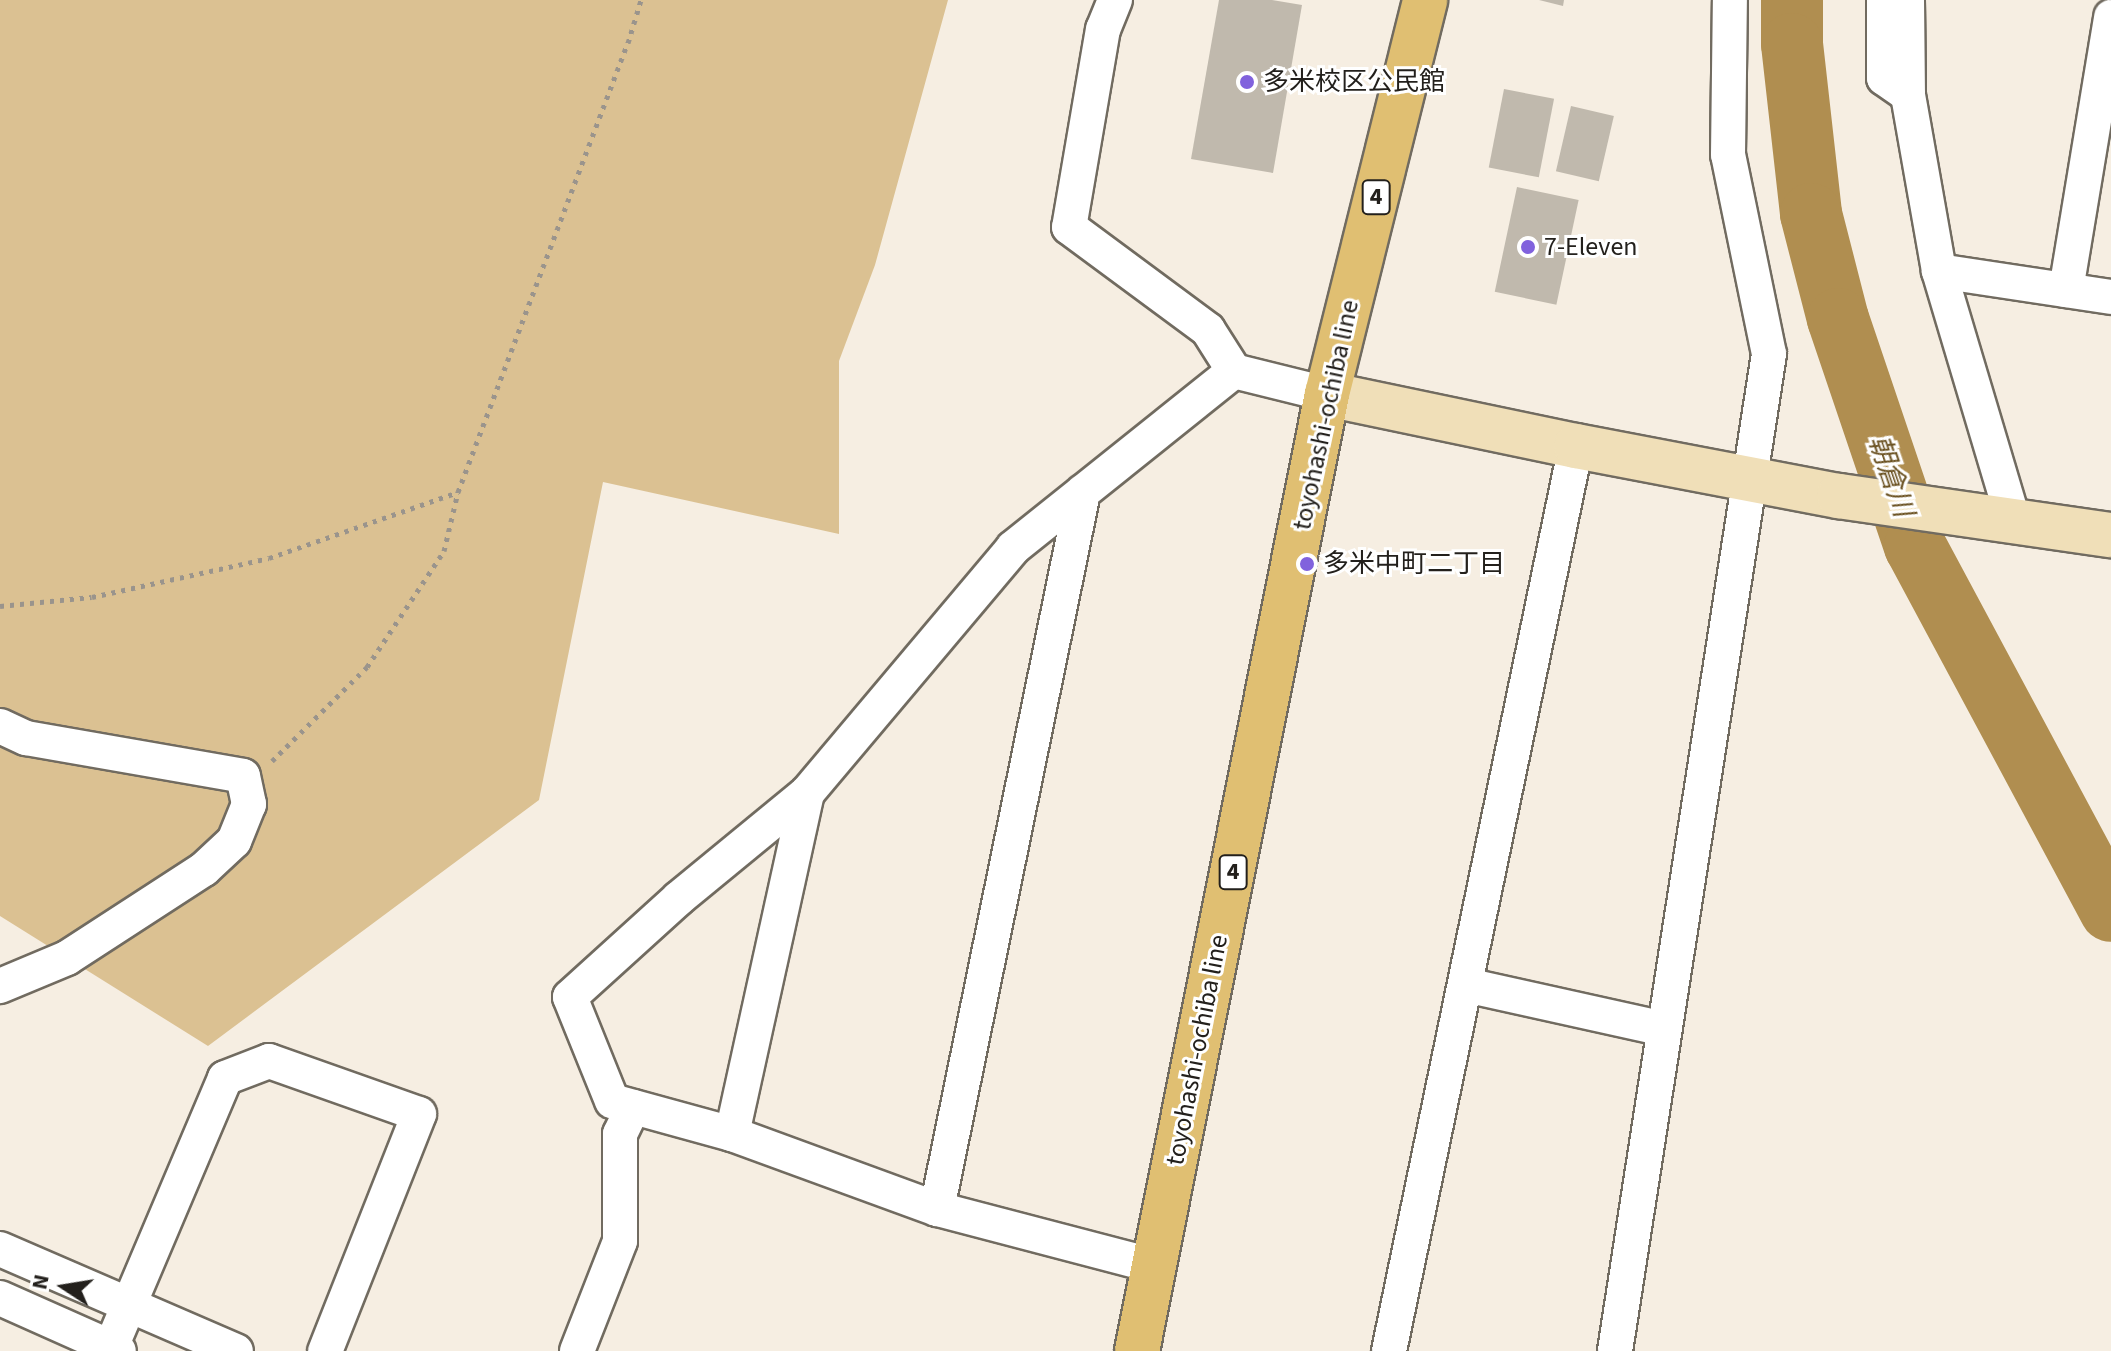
<!DOCTYPE html>
<html>
<head>
<meta charset="utf-8">
<style>
	body { margin:0 }
	#map { position:relative; width:2111px; height:1351px; overflow:hidden; background:#f6eee2; font-family:"Source Sans 3","Noto Sans JP",sans-serif }
	div>[style] { position:absolute }
	.green>* { inset:0; background:#dbc192 }
	.river>* { height:62px; margin:-31px; padding:0 31px; transform-origin:31px; border-radius:31px; background:#b08e50 }
	.building>* { inset:0; background:#c0b9ad; transform-origin:0 0 }
	.path>* { height:5px; margin-top:-2.5px; transform-origin:0; background:repeating-linear-gradient(90deg,#9a948c 0 4px,transparent 0 10px) }
	.roads { filter:drop-shadow(2px 0 #716b60) drop-shadow(-2px 0 #716b60) drop-shadow(0 2px #716b60) drop-shadow(0 -2px #716b60) }
	.street>* { height:34px; margin:-17px; padding:0 17px; transform-origin:17px; border-radius:17px; background:#fff }
	.secondary>* { height:44px; margin:-22px; padding:0 22px; transform-origin:22px; border-radius:22px; background:#f0dfb8 }
	.primary>* { height:44px; margin:-22px; padding:0 22px; transform-origin:22px; border-radius:22px; background:#e0bf72 }
	.dots>* { width:22px; height:22px; translate:-50% -50%; box-sizing:border-box; border:4px solid #fff; border-radius:50% }
	span { translate:-50% -50%; white-space:nowrap; text-align:center; line-height:1.15; -webkit-text-stroke:6px #fff; paint-order:stroke }
	.shield-label span { padding:2px 6px; background:#fff; border:2px solid; border-radius:6px; -webkit-text-stroke-width:0 }
	.shield-label { font-size:24px; color:#23201c; font-weight:700 }
	.poi-label { font-size:26px; color:#23201c }
	.left { translate:0 -50%; text-align:left }
	.street-label { font-size:26px; color:#23201c }
	.water-label { font-size:28px; color:#6b5222; font-style:italic }
	.north { position:absolute; left:24px; top:1247px; width:80px; height:80px; -webkit-text-stroke:6px #fff; paint-order:stroke; rotate:282deg; font-size:22px; font-weight:700; line-height:32px; text-align:center; color:#23201c }
	.north::after { content:''; display:block; margin:auto; width:28px; height:36px; background:#23201c; clip-path:polygon(50% 0,100% 100%,50% 72%,0 100%) }
</style>
</head>
<body>
<div id="map">
	<div class="green">
		<div style="clip-path:polygon(0 0,948px 0,875px 265px,839px 361px,839px 534px,603px 482px,539px 800px,208px 1046px,0 916px)"></div>
	</div>
	<div class="river">
		<div style="left:1792px;top:0;width:44px;rotate:90deg"></div>
		<div style="left:1792px;top:44px;width:171px;rotate:83.6deg"></div>
		<div style="left:1811px;top:214px;width:108px;rotate:75.6deg"></div>
		<div style="left:1838px;top:319px;width:240px;rotate:71.3deg"></div>
		<div style="left:1915px;top:546px;width:414px;rotate:61.8deg"></div>
	</div>
	<div class="building">
		<div style="clip-path:polygon(1219px 0,1272px 0,1302px 5px,1273px 173px,1191px 159px)"></div>
		<div style="clip-path:polygon(1539px 0,1564px 0,1563px 6px)"></div>
		<div style="left:1504px;top:89px;width:51px;height:80px;rotate:11deg"></div>
		<div style="left:1571px;top:106px;width:44px;height:67px;rotate:13deg"></div>
		<div style="left:1517px;top:187px;width:63px;height:107px;rotate:12deg"></div>
	</div>
	<div class="path">
		<div style="left:0;top:606px;width:92px;rotate:-5.6deg"></div>
		<div style="left:92px;top:597px;width:181px;rotate:-12.4deg"></div>
		<div style="left:269px;top:558px;width:200px;rotate:-19.2deg"></div>
		<div style="left:272px;top:761px;width:134px;rotate:-44.7deg"></div>
		<div style="left:367px;top:667px;width:139px;rotate:-56.4deg"></div>
		<div style="left:444px;top:551px;width:61px;rotate:-76.7deg"></div>
		<div style="left:458px;top:492px;width:480px;rotate:-69.3deg"></div>
		<div style="left:628px;top:43px;width:45px;rotate:-73.2deg"></div>
	</div>
	<div class="roads">
		<div class="street">
			<div style="left:1115px;top:0;width:31px;rotate:112deg"></div>
			<div style="left:1103px;top:29px;width:201px;rotate:99.7deg"></div>
			<div style="left:1069px;top:227px;width:173px;rotate:36.5deg"></div>
			<div style="left:1208px;top:330px;width:49px;rotate:57.6deg"></div>
			<div style="left:1884px;top:0;width:78px;rotate:90deg"></div>
			<div style="left:1884px;top:78px;width:29px;rotate:35deg"></div>
			<div style="left:1907px;top:0;width:95px;rotate:89.4deg"></div>
			<div style="left:1908px;top:95px;width:179px;rotate:80deg"></div>
			<div style="left:1939px;top:271px;width:260px;rotate:73.4deg"></div>
			<div style="left:1939px;top:271px;width:174px;rotate:8.6deg"></div>
			<div style="left:2066px;top:290px;width:277px;rotate:-80.6deg"></div>
			<div style="left:0;top:726px;width:29px;rotate:25deg"></div>
			<div style="left:26px;top:738px;width:220px;rotate:9.9deg"></div>
			<div style="left:243px;top:776px;width:29px;rotate:78deg"></div>
			<div style="left:249px;top:804px;width:40px;rotate:112deg"></div>
			<div style="left:234px;top:841px;width:41px;rotate:137deg"></div>
			<div style="left:204px;top:869px;width:163px;rotate:147deg"></div>
			<div style="left:67px;top:958px;width:73px;rotate:157.3deg"></div>
			<div style="left:1466px;top:985px;width:203px;rotate:12.5deg"></div>
			<div style="left:732px;top:1134px;width:349px;rotate:-77.6deg"></div>
			<div style="left:937px;top:1209px;width:732px;rotate:-78.49deg"></div>
			<div style="left:0;top:1249px;width:257px;rotate:23.4deg"></div>
			<div style="left:1155px;top:1266px;width:225px;rotate:-165.3deg"></div>
			<div style="left:937px;top:1209px;width:218px;rotate:-159.9deg"></div>
			<div style="left:732px;top:1134px;width:124px;rotate:-164.6deg"></div>
			<div style="left:612px;top:1101px;width:112px;rotate:-112deg"></div>
			<div style="left:570px;top:997px;width:147px;rotate:-42.2deg"></div>
			<div style="left:679px;top:898px;width:166px;rotate:-39.4deg"></div>
			<div style="left:807px;top:793px;width:320px;rotate:-49.9deg"></div>
			<div style="left:1013px;top:548px;width:283px;rotate:-38.7deg"></div>
			<div style="left:1234px;top:371px;width:96px;rotate:13.9deg"></div>
			<div style="left:0;top:1298px;width:130px;rotate:24deg"></div>
			<div style="left:111px;top:1347px;width:292px;rotate:-67deg"></div>
			<div style="left:225px;top:1078px;width:47px;rotate:-21.1deg"></div>
			<div style="left:269px;top:1061px;width:159px;rotate:19.5deg"></div>
			<div style="left:419px;top:1114px;width:255px;rotate:111.6deg"></div>
			<div style="left:577px;top:1351px;width:118px;rotate:-68.6deg"></div>
			<div style="left:620px;top:1241px;width:107px;rotate:-90deg"></div>
			<div style="left:620px;top:1134px;width:30px;rotate:-64deg"></div>
			<div style="left:1389px;top:1351px;width:924px;rotate:-78.33deg"></div>
			<div style="left:1615px;top:1351px;width:1009px;rotate:-81.22deg"></div>
			<div style="left:1769px;top:354px;width:203px;rotate:-101.6deg"></div>
			<div style="left:1728px;top:155px;width:155px;rotate:-89.3deg"></div>
		</div>
		<div class="secondary">
			<div style="left:1327px;top:394px;width:254px;rotate:11.8deg"></div>
			<div style="left:1576px;top:446px;width:268px;rotate:10.8deg"></div>
			<div style="left:1839px;top:496px;width:275px;rotate:8.2deg"></div>
		</div>
		<div class="primary">
			<div style="left:1137px;top:1351px;width:976px;rotate:-78.77deg"></div>
			<div style="left:1327px;top:394px;width:406px;rotate:-76deg"></div>
		</div>
	</div>
	<div class="dots">
		<div style="left:1247px;top:82px;background:#8162dd"></div>
		<div style="left:1528px;top:247px;background:#8162dd"></div>
		<div style="left:1307px;top:564px;background:#8162dd"></div>
	</div>
	<div class="shield-label">
		<span style="left:1376px;top:197px">4</span>
		<span style="left:1233px;top:872px">4</span>
	</div>
	<div class="poi-label">
		<span class="left" style="left:1263px;top:82px">多米校区公民館</span>
		<span class="left" style="left:1544px;top:247px">7-Eleven</span>
		<span class="left" style="left:1323px;top:564px">多米中町二丁目</span>
	</div>
	<div class="street-label">
		<span style="left:1326px;top:415px;rotate:-78deg">toyohashi-ochiba line</span>
		<span style="left:1197px;top:1050px;rotate:-79deg">toyohashi-ochiba line</span>
	</div>
	<div class="water-label">
		<span style="left:1891px;top:476px;rotate:71deg">朝倉川</span>
	</div>
	<div class="north">N</div>
</div>
</body>
</html>
